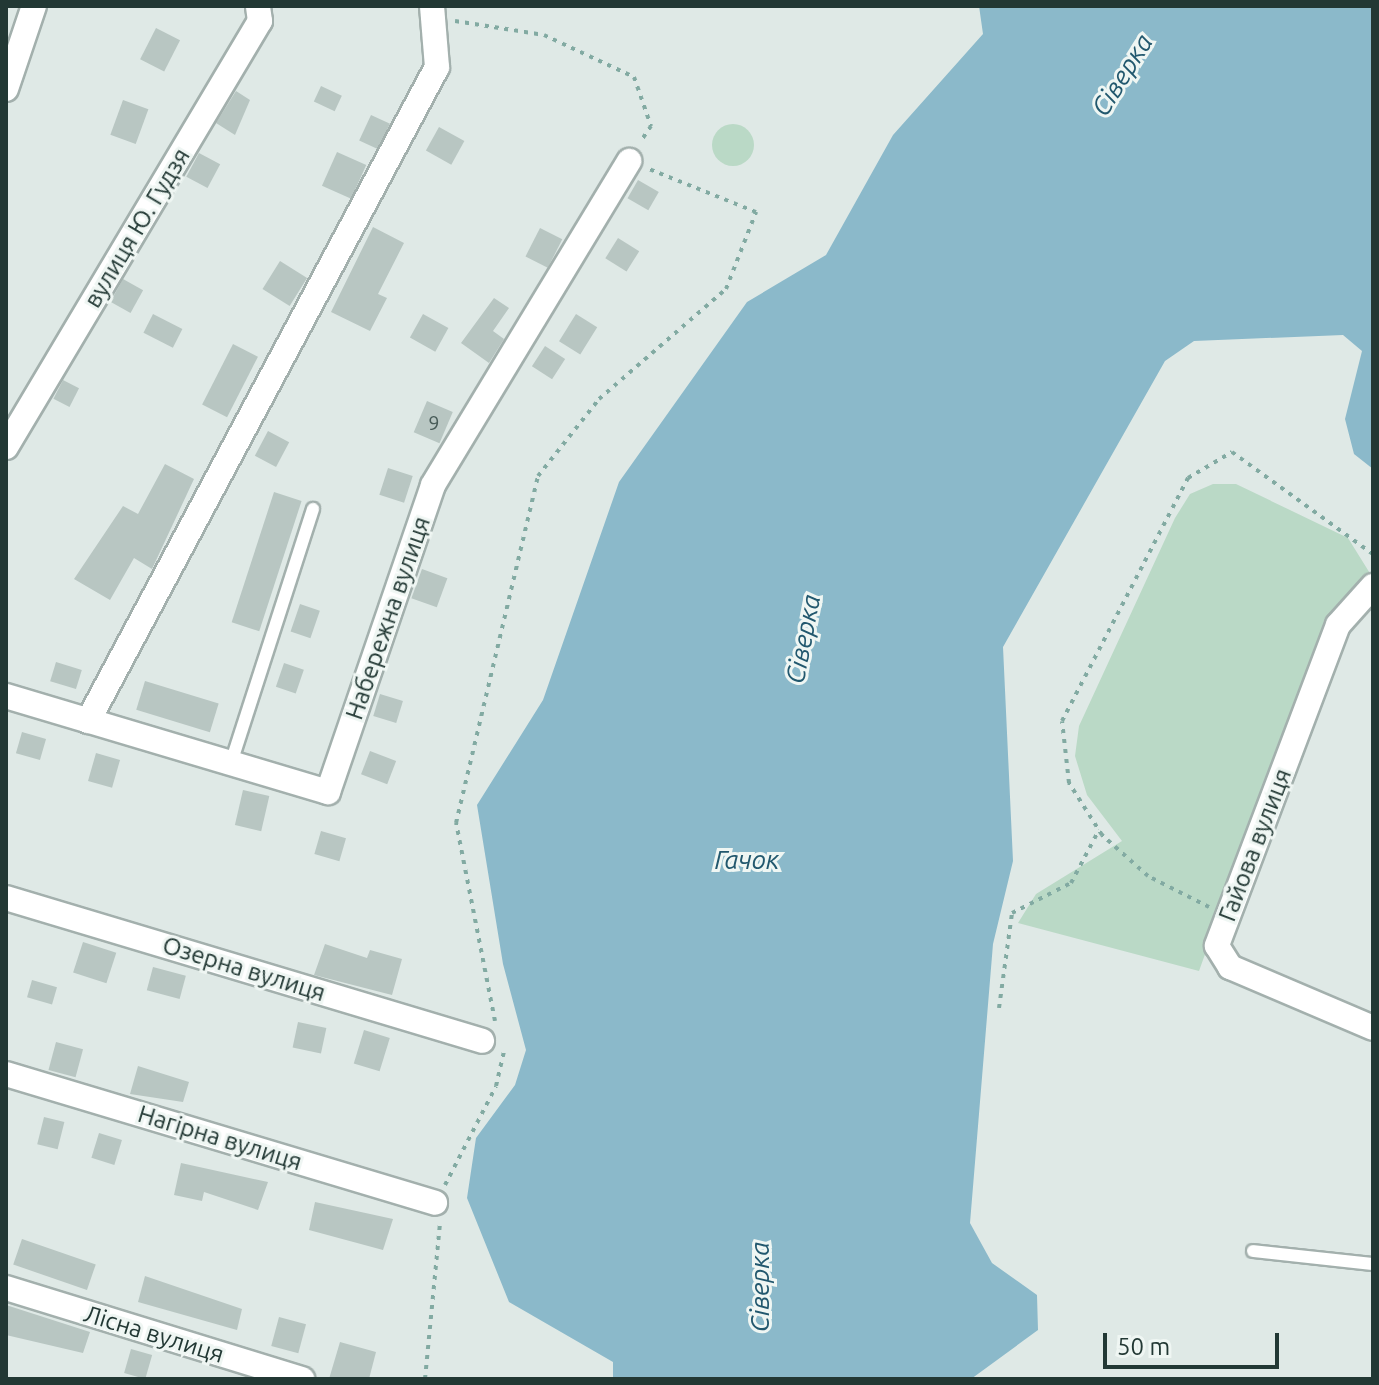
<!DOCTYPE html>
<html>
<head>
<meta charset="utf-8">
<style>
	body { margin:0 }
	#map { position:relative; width:1379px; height:1385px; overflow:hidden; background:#dfe9e6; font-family:Ubuntu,sans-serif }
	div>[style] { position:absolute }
	.green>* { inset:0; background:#bad9c6 }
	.round { border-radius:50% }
	.water>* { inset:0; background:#8bb9ca }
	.building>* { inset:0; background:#b8c6c2; transform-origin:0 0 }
	.path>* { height:4px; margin-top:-2px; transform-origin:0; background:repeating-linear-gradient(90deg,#82aaa2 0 4px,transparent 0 10px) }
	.roads { filter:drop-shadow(2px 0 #a3b0ad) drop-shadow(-2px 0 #a3b0ad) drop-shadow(0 2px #a3b0ad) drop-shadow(0 -2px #a3b0ad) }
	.lane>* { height:12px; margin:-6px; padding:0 6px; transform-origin:6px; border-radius:6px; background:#fff }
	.street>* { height:24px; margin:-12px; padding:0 12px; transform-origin:12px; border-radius:12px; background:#fff }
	span { translate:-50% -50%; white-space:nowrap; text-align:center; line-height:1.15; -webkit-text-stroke:6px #eff6f3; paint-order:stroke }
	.number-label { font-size:20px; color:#485c58 }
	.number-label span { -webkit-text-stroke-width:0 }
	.street-label { font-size:24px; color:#223834 }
	.water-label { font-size:26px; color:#22586e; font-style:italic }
	.frame { position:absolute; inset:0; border:8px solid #223834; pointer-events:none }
	.scale { position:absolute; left:1103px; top:1333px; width:176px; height:36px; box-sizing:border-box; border:4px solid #223834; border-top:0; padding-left:10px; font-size:24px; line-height:28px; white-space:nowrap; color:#223834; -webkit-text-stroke:6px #eff6f3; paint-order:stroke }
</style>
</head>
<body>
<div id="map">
	<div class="green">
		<div class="round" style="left:712px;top:124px;width:42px;height:42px"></div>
		<div style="clip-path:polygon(1213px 484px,1236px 484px,1348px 538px,1371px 575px,1325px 621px,1199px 971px,1018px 923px,1036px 894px,1122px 841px,1087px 795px,1075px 756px,1079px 726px,1175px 518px,1190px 494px)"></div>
	</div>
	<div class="water">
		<div style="clip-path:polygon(979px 6px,1373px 6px,1373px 469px,1354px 454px,1345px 419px,1362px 351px,1343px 335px,1194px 341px,1165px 361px,1003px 647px,1013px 861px,993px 944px,970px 1223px,992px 1263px,1037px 1295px,1038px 1330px,971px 1379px,613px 1379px,613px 1362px,509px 1302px,467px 1198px,476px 1138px,515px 1085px,526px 1050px,503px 964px,477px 805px,543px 700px,619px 482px,747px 302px,826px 255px,893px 135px,983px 34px)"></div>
	</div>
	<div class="building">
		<div style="left:156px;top:28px;width:27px;height:35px;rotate:27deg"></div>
		<div style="left:321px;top:86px;width:23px;height:17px;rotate:25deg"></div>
		<div style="clip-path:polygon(236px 91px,250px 100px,235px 135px,216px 123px)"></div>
		<div style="left:123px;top:100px;width:27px;height:37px;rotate:20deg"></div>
		<div style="left:371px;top:115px;width:21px;height:28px;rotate:25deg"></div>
		<div style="left:439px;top:127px;width:29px;height:27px;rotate:29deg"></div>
		<div style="left:337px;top:152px;width:32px;height:37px;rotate:24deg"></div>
		<div style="left:199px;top:153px;width:24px;height:27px;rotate:28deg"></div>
		<div style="left:638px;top:180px;width:24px;height:21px;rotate:30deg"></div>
		<div style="clip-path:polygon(373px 227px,404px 243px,378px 294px,387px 298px,370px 331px,331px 312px)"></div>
		<div style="left:540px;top:228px;width:25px;height:32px;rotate:27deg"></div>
		<div style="left:618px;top:238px;width:25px;height:24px;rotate:32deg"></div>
		<div style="left:280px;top:261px;width:32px;height:33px;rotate:32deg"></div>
		<div style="left:123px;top:279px;width:23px;height:26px;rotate:29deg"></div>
		<div style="clip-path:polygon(494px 298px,509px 308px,493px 331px,504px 339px,489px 363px,461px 343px)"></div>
		<div style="left:153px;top:314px;width:33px;height:21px;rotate:27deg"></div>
		<div style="left:423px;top:314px;width:29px;height:27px;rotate:29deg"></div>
		<div style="left:576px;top:314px;width:25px;height:32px;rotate:32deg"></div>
		<div style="left:233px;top:344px;width:28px;height:68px;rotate:27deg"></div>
		<div style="left:545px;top:346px;width:24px;height:24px;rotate:33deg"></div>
		<div style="left:63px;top:380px;width:18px;height:21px;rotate:27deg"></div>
		<div style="left:427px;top:401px;width:28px;height:34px;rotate:23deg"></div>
		<div style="left:268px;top:431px;width:24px;height:28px;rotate:28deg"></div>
		<div style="clip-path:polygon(165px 464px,194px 479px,152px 569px,134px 558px,110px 600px,74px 579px,123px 506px,138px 514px)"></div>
		<div style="left:388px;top:468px;width:26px;height:28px;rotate:18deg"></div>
		<div style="left:274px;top:492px;width:29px;height:137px;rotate:18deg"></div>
		<div style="left:422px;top:569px;width:27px;height:31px;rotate:20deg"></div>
		<div style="left:300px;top:604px;width:21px;height:29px;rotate:19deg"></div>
		<div style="left:56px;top:662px;width:27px;height:20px;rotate:17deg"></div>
		<div style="left:284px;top:663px;width:21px;height:25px;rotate:19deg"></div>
		<div style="left:145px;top:681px;width:77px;height:30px;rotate:17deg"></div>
		<div style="left:380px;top:694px;width:24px;height:23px;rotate:17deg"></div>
		<div style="left:22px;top:732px;width:25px;height:22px;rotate:16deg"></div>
		<div style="left:370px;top:751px;width:28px;height:25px;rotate:21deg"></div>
		<div style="left:96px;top:753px;width:25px;height:29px;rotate:16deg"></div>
		<div style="left:243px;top:790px;width:27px;height:36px;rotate:13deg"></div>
		<div style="left:321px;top:831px;width:26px;height:24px;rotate:16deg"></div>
		<div style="left:83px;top:942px;width:35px;height:32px;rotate:18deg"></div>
		<div style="clip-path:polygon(325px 944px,367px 958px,370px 950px,402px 959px,392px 995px,314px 975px)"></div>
		<div style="left:153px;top:967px;width:34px;height:24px;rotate:15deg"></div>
		<div style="left:32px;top:980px;width:26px;height:18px;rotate:16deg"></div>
		<div style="left:298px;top:1022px;width:29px;height:26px;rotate:12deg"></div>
		<div style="left:364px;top:1030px;width:27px;height:35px;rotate:17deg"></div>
		<div style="left:56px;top:1042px;width:28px;height:29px;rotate:15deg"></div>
		<div style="clip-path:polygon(138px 1066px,189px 1082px,183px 1102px,130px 1094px)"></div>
		<div style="left:44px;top:1117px;width:21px;height:28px;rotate:14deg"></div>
		<div style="left:99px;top:1133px;width:24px;height:26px;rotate:17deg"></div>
		<div style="clip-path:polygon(181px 1163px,268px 1182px,258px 1210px,204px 1192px,202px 1201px,174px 1195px)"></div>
		<div style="clip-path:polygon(315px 1202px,393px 1219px,383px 1250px,309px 1230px)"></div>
		<div style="left:22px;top:1239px;width:78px;height:27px;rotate:19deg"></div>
		<div style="clip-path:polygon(145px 1276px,242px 1309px,237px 1330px,138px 1302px)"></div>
		<div style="clip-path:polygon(6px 1305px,90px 1332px,83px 1353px,6px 1335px)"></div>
		<div style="left:279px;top:1317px;width:28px;height:30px;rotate:15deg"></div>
		<div style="clip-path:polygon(340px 1342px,376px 1352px,369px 1379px,329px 1379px)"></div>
		<div style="left:131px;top:1349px;width:22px;height:25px;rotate:16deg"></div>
	</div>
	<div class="path">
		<div style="left:455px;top:21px;width:90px;rotate:8.9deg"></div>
		<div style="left:544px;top:35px;width:99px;rotate:25deg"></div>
		<div style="left:634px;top:77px;width:52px;rotate:70.9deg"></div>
		<div style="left:651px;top:126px;width:18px;rotate:124deg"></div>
		<div style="left:1209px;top:907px;width:68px;rotate:-153.1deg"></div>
		<div style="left:1148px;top:876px;width:62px;rotate:-138.3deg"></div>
		<div style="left:1102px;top:835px;width:62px;rotate:-122.4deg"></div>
		<div style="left:1069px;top:783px;width:62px;rotate:-96.4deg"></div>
		<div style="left:1062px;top:721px;width:274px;rotate:-62.6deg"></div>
		<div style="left:1188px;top:478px;width:51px;rotate:-30.6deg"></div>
		<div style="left:1232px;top:452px;width:174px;rotate:35.9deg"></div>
		<div style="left:999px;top:1008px;width:96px;rotate:-82.2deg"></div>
		<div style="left:1012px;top:913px;width:66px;rotate:-27deg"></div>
		<div style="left:1071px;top:883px;width:60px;rotate:-62.2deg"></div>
		<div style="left:495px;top:1021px;width:202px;rotate:-101.1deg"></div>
		<div style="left:456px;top:823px;width:357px;rotate:-76.7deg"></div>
		<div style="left:538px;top:476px;width:98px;rotate:-51.6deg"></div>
		<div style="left:599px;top:399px;width:168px;rotate:-40.9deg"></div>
		<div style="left:726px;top:289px;width:83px;rotate:-68.7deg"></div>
		<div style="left:756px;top:212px;width:115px;rotate:-158.1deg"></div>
		<div style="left:445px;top:1185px;width:111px;rotate:-62.7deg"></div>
		<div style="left:496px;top:1086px;width:39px;rotate:-77deg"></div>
		<div style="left:425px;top:1379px;width:157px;rotate:-84.5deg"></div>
	</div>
	<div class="roads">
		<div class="lane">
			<div style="left:231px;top:763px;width:267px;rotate:-72.1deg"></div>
			<div style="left:1253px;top:1251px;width:121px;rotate:6.2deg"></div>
		</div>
		<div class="street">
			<div style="left:6px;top:89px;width:88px;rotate:-71.4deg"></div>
			<div style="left:6px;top:447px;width:496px;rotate:-59.2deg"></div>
			<div style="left:260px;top:21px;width:15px;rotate:-98deg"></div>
			<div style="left:1373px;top:586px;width:52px;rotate:131.9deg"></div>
			<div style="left:1338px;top:625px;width:343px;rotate:110.7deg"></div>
			<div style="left:1217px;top:946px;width:25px;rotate:58deg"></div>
			<div style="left:1230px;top:967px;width:155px;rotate:23.1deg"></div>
			<div style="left:6px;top:696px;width:336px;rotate:16.6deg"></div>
			<div style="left:328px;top:792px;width:324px;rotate:-71.1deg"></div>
			<div style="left:433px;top:485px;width:379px;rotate:-58.8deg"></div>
			<div style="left:88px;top:721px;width:741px;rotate:-61.91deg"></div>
			<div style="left:437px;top:67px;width:61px;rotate:-94.7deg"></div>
			<div style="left:6px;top:898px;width:497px;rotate:16.7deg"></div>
			<div style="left:6px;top:1074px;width:448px;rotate:16.7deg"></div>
			<div style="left:6px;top:1288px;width:310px;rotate:17.1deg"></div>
		</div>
	</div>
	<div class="number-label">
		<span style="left:434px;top:422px">9</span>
	</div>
	<div class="street-label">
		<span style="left:137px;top:228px;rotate:-59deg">вулиця Ю. Гудзя</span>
		<span style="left:388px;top:618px;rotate:-71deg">Набережна вулиця</span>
		<span style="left:1255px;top:845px;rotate:-69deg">Гайова вулиця</span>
		<span style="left:244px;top:969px;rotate:17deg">Озерна вулиця</span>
		<span style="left:220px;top:1138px;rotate:17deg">Нагірна вулиця</span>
		<span style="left:154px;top:1334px;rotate:17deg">Лісна вулиця</span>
	</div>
	<div class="water-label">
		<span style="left:1122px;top:75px;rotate:-58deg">Сіверка</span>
		<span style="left:803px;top:639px;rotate:-79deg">Сіверка</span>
		<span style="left:747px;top:860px">Гачок</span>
		<span style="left:760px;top:1287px;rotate:-90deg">Сіверка</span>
	</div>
	<div class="frame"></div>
	<div class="scale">50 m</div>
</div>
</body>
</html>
